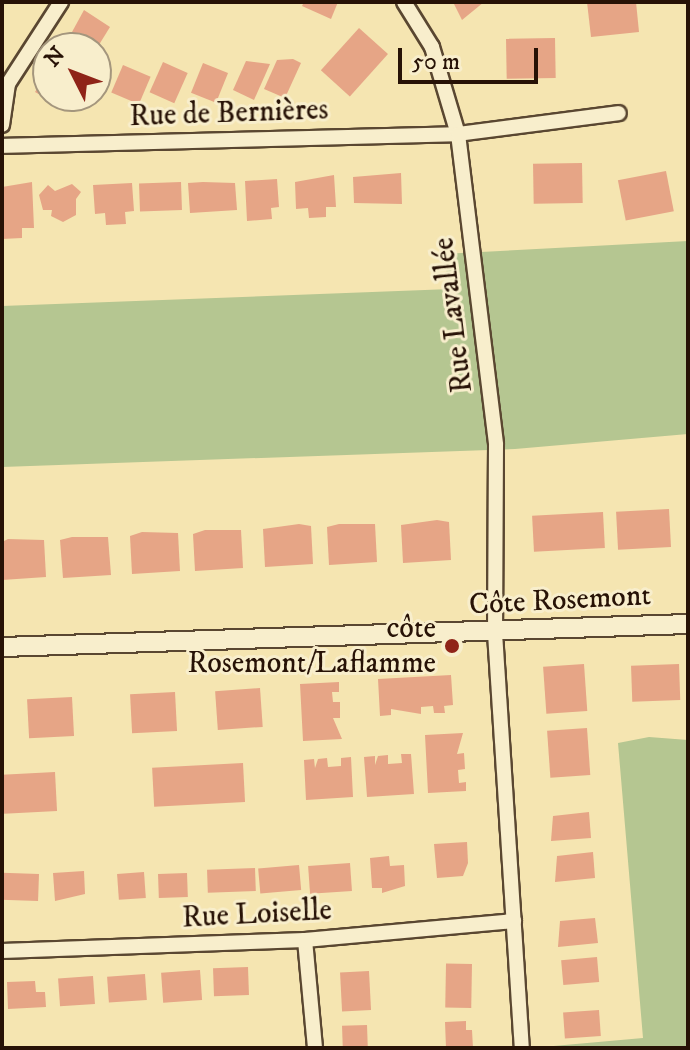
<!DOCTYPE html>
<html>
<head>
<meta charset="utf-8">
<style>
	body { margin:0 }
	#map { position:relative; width:690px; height:1050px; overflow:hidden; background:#f5e5b1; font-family:"IM FELL DW Pica",serif }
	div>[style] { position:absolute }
	.green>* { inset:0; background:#b5c691 }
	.building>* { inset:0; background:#e6a586; transform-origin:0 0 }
	.roads { filter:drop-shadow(2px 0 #5a4731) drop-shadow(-2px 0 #5a4731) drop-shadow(0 2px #5a4731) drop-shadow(0 -2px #5a4731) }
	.minor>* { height:14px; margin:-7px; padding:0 7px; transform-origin:7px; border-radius:7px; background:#f8eecc }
	.tertiary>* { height:18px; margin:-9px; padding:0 9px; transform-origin:9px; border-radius:9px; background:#f8eecc }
	.dots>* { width:22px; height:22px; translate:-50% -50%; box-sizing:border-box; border:4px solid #f8eecc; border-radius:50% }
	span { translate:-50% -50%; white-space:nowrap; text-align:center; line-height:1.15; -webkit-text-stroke:6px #f8eecc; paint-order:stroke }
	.street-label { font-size:30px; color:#271206 }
	.poi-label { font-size:30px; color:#271206 }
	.right { translate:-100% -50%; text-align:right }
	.frame { position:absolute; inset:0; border:4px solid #271206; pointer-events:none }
	.north { position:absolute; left:32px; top:32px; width:80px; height:80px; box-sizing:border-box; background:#f8eecc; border:2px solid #a4967d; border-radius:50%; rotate:312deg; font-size:22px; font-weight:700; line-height:32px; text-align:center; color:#271206 }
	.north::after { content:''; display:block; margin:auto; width:28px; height:36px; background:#8f2418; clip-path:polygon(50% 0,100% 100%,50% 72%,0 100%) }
	.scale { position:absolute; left:398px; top:48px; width:140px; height:36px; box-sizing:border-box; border:4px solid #271206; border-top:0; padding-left:10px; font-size:24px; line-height:28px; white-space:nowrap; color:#271206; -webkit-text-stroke:6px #f8eecc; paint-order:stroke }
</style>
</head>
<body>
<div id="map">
	<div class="green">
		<div style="clip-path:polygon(688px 241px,688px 434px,515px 449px,2px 467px,2px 306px,451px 289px,442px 254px)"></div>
		<div style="clip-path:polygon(649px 737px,688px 740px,688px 1048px,531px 1048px,643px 1038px,618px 743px)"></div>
	</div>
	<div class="building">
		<div style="clip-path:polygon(304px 2px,338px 2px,331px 19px,302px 6px)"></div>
		<div style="clip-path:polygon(453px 2px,484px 2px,462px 20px)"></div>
		<div style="clip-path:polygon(587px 2px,636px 2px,639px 32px,591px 37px)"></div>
		<div style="clip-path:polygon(84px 10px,110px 27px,97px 48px,66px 43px)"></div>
		<div style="left:359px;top:28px;width:39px;height:57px;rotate:42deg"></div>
		<div style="left:555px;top:38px;width:40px;height:49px;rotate:89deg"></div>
		<div style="clip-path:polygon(293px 59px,301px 63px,285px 98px,264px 89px,277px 60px)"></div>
		<div style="clip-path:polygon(246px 61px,270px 64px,254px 100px,233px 90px)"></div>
		<div style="left:163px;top:62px;width:27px;height:33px;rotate:24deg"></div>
		<div style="left:203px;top:63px;width:27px;height:32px;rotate:22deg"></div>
		<div style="left:123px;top:65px;width:30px;height:30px;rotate:23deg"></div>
		<div style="clip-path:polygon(48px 71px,48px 96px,68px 96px,62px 107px,35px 92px)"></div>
		<div style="left:582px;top:163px;width:40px;height:49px;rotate:89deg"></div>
		<div style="left:666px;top:171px;width:41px;height:49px;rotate:79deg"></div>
		<div style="clip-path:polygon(401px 173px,402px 204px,354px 203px,353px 177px)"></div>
		<div style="clip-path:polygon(334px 175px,336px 207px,326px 207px,326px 217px,309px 218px,308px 208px,296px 209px,295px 182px)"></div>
		<div style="clip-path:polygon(277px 179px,279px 207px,271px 208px,272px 219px,247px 221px,245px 181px)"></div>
		<div style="clip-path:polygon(32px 182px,34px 228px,22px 228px,22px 238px,2px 239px,2px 187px)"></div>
		<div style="left:181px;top:182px;width:28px;height:42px;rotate:88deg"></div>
		<div style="clip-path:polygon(203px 182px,235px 183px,237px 210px,190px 213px,188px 183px)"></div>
		<div style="clip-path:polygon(132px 183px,134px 211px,125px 212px,126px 224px,106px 225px,105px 213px,95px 214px,93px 185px)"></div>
		<div style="clip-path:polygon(72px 184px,81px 192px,76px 199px,76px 215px,63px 222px,51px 216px,52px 210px,43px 210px,39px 195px,48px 185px,55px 191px)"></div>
		<div style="left:669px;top:509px;width:38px;height:53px;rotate:87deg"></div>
		<div style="left:603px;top:512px;width:36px;height:71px;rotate:87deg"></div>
		<div style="clip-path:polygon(437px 520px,449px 522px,451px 560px,403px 563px,401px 525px)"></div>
		<div style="clip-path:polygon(299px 524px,311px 526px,313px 564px,265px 567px,263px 529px)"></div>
		<div style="clip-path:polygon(339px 524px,375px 524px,377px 562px,329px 565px,327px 527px)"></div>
		<div style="clip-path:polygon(205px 530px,241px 530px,243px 568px,195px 571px,193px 534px)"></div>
		<div style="clip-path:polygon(142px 532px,178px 533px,180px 571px,132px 574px,130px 536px)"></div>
		<div style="clip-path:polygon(72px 537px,108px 537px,111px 575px,63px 578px,60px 540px)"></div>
		<div style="clip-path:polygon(8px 539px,44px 540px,46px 577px,2px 580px,2px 542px)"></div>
		<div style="left:584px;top:664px;width:47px;height:41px;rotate:86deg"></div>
		<div style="left:679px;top:664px;width:36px;height:48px;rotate:88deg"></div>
		<div style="clip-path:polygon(451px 675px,453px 705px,444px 706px,445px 713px,434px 713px,433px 706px,421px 707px,421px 714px,391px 709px,391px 715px,380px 716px,378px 679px)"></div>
		<div style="clip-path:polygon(339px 682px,339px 692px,332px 692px,333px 702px,340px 702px,340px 718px,333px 718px,342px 739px,303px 741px,300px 684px)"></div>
		<div style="left:260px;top:688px;width:39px;height:45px;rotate:86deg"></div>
		<div style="left:175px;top:692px;width:39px;height:45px;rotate:87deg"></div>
		<div style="left:72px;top:697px;width:39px;height:45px;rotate:87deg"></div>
		<div style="left:587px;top:728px;width:47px;height:40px;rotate:86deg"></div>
		<div style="clip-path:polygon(463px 733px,457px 754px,464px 753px,465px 769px,458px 770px,459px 783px,466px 782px,466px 791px,428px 793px,425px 735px)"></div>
		<div style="clip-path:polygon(401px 754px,411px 754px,414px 794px,367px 797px,364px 757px,375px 756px,375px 765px,378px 756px,388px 755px,388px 764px,402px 763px)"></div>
		<div style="clip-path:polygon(351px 757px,353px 797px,306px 800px,304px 760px,314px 759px,315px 768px,318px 759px,327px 758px,328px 767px,341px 766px,341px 758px)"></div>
		<div style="left:243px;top:763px;width:39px;height:91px;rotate:87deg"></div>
		<div style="left:55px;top:772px;width:39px;height:53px;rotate:87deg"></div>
		<div style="clip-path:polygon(589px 812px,591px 838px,551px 841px,553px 816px)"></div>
		<div style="clip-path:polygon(467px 842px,468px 863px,463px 876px,437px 878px,434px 844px)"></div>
		<div style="clip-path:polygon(593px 852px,595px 878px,555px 882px,557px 856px)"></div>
		<div style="clip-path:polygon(389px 856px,390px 866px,404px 865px,405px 886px,382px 893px,382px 888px,372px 888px,370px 858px)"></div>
		<div style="left:350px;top:863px;width:28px;height:42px;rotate:86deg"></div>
		<div style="left:299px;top:865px;width:25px;height:41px;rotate:85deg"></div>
		<div style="left:255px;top:868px;width:23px;height:48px;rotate:88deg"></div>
		<div style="clip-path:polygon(84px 871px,85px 894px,55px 901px,53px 873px)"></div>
		<div style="left:144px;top:872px;width:26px;height:27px;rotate:86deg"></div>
		<div style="left:187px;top:873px;width:24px;height:29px;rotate:88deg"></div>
		<div style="left:39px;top:874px;width:27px;height:37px;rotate:92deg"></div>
		<div style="clip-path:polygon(595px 918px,598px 943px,558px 947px,560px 921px)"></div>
		<div style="left:597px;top:957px;width:25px;height:36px;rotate:85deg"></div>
		<div style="left:472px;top:964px;width:44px;height:26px;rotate:91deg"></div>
		<div style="left:248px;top:967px;width:28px;height:35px;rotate:88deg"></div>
		<div style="left:200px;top:970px;width:30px;height:39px;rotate:86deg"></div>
		<div style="left:369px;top:971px;width:39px;height:29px;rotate:87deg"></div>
		<div style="left:145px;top:974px;width:26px;height:38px;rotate:86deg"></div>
		<div style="left:93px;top:976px;width:28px;height:35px;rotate:86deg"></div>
		<div style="clip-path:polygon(35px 981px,36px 992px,45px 992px,46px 1007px,8px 1009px,7px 982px)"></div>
		<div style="left:599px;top:1010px;width:26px;height:36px;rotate:86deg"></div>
		<div style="clip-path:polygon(466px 1021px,466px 1030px,472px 1030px,473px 1048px,446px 1048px,445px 1022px)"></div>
		<div style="left:367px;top:1025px;width:23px;height:25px;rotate:88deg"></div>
	</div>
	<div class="roads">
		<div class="minor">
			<div style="left:404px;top:2px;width:53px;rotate:58.1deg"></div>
			<div style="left:432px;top:47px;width:91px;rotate:73.4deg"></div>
			<div style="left:458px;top:134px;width:313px;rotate:83deg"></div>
			<div style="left:496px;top:445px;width:188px;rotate:90.3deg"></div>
			<div style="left:495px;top:633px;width:416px;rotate:86.3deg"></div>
			<div style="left:2px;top:125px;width:41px;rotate:-81.7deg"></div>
			<div style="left:8px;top:84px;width:98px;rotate:-57.1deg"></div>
			<div style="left:2px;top:146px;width:456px;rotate:-1.5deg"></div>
			<div style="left:458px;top:134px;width:162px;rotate:-7.4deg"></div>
			<div style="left:305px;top:940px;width:108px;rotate:84.7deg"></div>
			<div style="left:2px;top:951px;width:303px;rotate:-2.1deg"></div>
			<div style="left:305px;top:940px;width:210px;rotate:-5.2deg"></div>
		</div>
		<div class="tertiary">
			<div style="left:2px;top:647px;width:686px;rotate:-1.92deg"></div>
		</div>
	</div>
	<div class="dots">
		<div style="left:452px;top:646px;background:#8f2418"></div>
	</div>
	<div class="street-label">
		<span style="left:229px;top:114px;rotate:-2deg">Rue de Bernières</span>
		<span style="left:454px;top:315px;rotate:-97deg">Rue Lavallée</span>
		<span style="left:560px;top:601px;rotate:-3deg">Côte Rosemont</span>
		<span style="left:257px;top:915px;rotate:-3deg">Rue Loiselle</span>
	</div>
	<div class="poi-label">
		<span class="right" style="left:436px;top:646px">côte<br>Rosemont/Laflamme</span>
	</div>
	<div class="frame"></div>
	<div class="north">N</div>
	<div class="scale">50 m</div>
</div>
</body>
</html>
